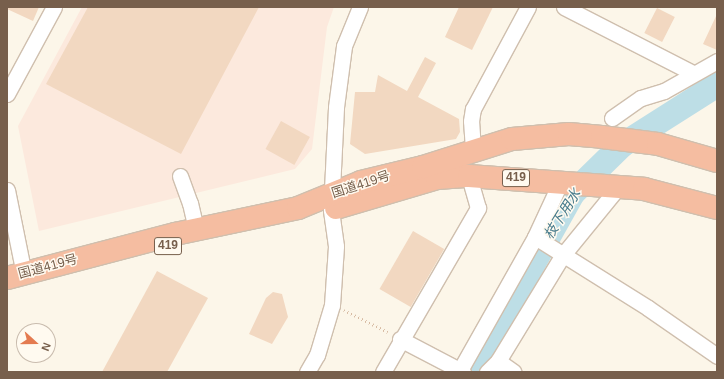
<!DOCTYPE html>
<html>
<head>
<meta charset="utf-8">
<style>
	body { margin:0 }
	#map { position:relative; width:724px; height:379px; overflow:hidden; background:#fcf6e9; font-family:Arial,"Noto Sans JP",sans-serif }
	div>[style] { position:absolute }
	.commercial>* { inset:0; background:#fce9dd }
	.river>* { height:25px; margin:-12.5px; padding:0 12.5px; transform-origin:12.5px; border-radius:12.5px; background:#bddee6 }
	.building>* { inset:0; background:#f2d8c1; transform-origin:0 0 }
	.path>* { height:2.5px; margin-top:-1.25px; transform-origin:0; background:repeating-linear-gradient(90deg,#d7bba3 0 1px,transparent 0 4px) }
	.roads { filter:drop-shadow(1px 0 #cfbfae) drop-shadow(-1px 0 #cfbfae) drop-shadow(0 1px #cfbfae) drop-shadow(0 -1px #cfbfae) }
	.minor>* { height:15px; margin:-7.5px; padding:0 7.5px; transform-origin:7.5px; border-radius:7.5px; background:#fff }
	.highway>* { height:22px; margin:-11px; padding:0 11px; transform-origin:11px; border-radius:11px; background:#f5bda1 }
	span { translate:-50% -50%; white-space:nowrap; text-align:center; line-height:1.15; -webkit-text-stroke:3px #fffaf0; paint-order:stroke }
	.shield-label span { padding:1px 3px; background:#fffaf0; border:1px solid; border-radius:3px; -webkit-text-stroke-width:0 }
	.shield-label { font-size:12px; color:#775f4c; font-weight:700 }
	.street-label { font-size:13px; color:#775f4c }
	.water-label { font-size:14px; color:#467a8b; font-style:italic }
	.frame { position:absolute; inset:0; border:8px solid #775f4c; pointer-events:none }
	.north { position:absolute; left:16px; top:323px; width:40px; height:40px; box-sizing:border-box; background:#fffaf0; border:1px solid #c9bcae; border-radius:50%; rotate:111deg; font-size:11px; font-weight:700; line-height:16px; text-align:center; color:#775f4c }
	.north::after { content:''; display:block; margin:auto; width:14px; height:18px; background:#e47b50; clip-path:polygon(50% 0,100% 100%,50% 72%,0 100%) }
</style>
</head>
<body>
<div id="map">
	<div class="commercial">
		<div style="clip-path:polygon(82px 7px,334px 7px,327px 27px,312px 149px,295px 169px,39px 231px,18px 126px)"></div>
	</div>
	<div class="river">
		<div style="left:472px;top:372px;width:205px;rotate:-60.8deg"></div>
		<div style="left:572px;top:193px;width:69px;rotate:-44.4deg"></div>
		<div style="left:621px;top:145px;width:114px;rotate:-32.4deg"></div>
	</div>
	<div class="building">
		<div style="clip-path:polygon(7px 7px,39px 7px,33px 21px,7px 9px)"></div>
		<div style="clip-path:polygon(88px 7px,259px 7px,181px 154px,46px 84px)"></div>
		<div style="clip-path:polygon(459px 7px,493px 7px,472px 50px,445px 37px)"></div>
		<div style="left:657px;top:8px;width:20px;height:28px;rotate:27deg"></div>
		<div style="clip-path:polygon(717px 14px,717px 50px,703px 44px)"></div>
		<div style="clip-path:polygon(425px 57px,436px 63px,418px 97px,459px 119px,460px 132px,456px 139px,365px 154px,350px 144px,355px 92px,375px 92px,378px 75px,407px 91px)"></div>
		<div style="left:281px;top:121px;width:33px;height:32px;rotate:29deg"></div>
		<div style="left:413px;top:231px;width:36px;height:67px;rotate:30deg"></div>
		<div style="clip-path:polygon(157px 271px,208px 298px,167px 372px,102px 372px)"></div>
		<div style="clip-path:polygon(273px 292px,282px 294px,288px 317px,272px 344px,249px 334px,266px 298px)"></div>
	</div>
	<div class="path">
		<div style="left:344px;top:310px;width:49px;rotate:26.6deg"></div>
	</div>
	<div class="roads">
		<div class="minor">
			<div style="left:564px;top:7px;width:145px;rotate:27.1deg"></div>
			<div style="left:7px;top:94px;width:99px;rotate:-61.6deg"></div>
			<div style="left:612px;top:118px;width:35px;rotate:-35deg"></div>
			<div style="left:641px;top:98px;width:24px;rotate:-17deg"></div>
			<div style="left:664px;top:91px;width:61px;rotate:-29.5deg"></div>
			<div style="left:473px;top:149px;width:28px;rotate:-94deg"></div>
			<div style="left:471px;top:121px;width:12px;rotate:-81deg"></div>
			<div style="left:473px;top:109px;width:116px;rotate:-61.7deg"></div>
			<div style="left:180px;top:176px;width:29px;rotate:70deg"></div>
			<div style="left:190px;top:203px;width:28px;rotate:77deg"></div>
			<div style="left:7px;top:190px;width:86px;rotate:78.6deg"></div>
			<div style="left:535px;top:237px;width:133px;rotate:32.1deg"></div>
			<div style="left:648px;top:308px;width:84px;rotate:34.8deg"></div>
			<div style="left:400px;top:339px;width:71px;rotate:27.6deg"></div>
			<div style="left:498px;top:361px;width:19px;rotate:35deg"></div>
			<div style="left:307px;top:372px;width:20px;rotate:-60deg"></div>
			<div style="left:317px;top:355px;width:52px;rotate:-73.3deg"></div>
			<div style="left:332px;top:305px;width:59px;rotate:-86.1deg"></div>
			<div style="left:336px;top:246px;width:36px;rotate:-98deg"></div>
			<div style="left:331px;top:210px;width:103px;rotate:-87.2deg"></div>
			<div style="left:336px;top:107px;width:62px;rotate:-82.5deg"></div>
			<div style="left:344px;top:46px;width:42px;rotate:-67.7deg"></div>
			<div style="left:383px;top:372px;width:190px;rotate:-59.9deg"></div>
			<div style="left:478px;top:208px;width:33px;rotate:-106deg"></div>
			<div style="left:459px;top:372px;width:155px;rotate:-60.6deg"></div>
			<div style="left:535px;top:237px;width:62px;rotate:-65.1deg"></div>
			<div style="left:487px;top:372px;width:16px;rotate:-45deg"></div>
			<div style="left:498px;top:361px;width:123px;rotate:-58.6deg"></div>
			<div style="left:562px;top:256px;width:90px;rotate:-50.8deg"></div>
		</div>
		<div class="highway">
			<div style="left:336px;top:208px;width:105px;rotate:-16.5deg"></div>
			<div style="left:437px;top:178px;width:32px;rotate:-4deg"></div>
			<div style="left:469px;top:176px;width:175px;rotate:4.2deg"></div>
			<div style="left:644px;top:189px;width:75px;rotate:14.6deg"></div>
			<div style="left:7px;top:278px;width:174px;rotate:-14.7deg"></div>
			<div style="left:175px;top:234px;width:126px;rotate:-11.9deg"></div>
			<div style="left:298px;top:208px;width:68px;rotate:-22.4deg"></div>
			<div style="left:361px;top:182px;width:64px;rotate:-13.6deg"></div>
			<div style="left:423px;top:167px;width:93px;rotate:-17.5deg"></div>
			<div style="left:512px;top:139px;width:57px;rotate:-5deg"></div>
			<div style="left:569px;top:134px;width:33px;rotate:5deg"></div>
			<div style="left:602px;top:137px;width:56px;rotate:7.1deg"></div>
			<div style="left:658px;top:144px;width:61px;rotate:16.1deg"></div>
		</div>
	</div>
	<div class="shield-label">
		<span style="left:516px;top:178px">419</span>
		<span style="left:168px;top:246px">419</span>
	</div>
	<div class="street-label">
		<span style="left:361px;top:185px;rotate:-18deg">国道419号</span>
		<span style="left:48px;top:267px;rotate:-15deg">国道419号</span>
	</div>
	<div class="water-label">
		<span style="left:562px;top:214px;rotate:-58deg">枝下用水</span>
	</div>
	<div class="frame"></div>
	<div class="north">N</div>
</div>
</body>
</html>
